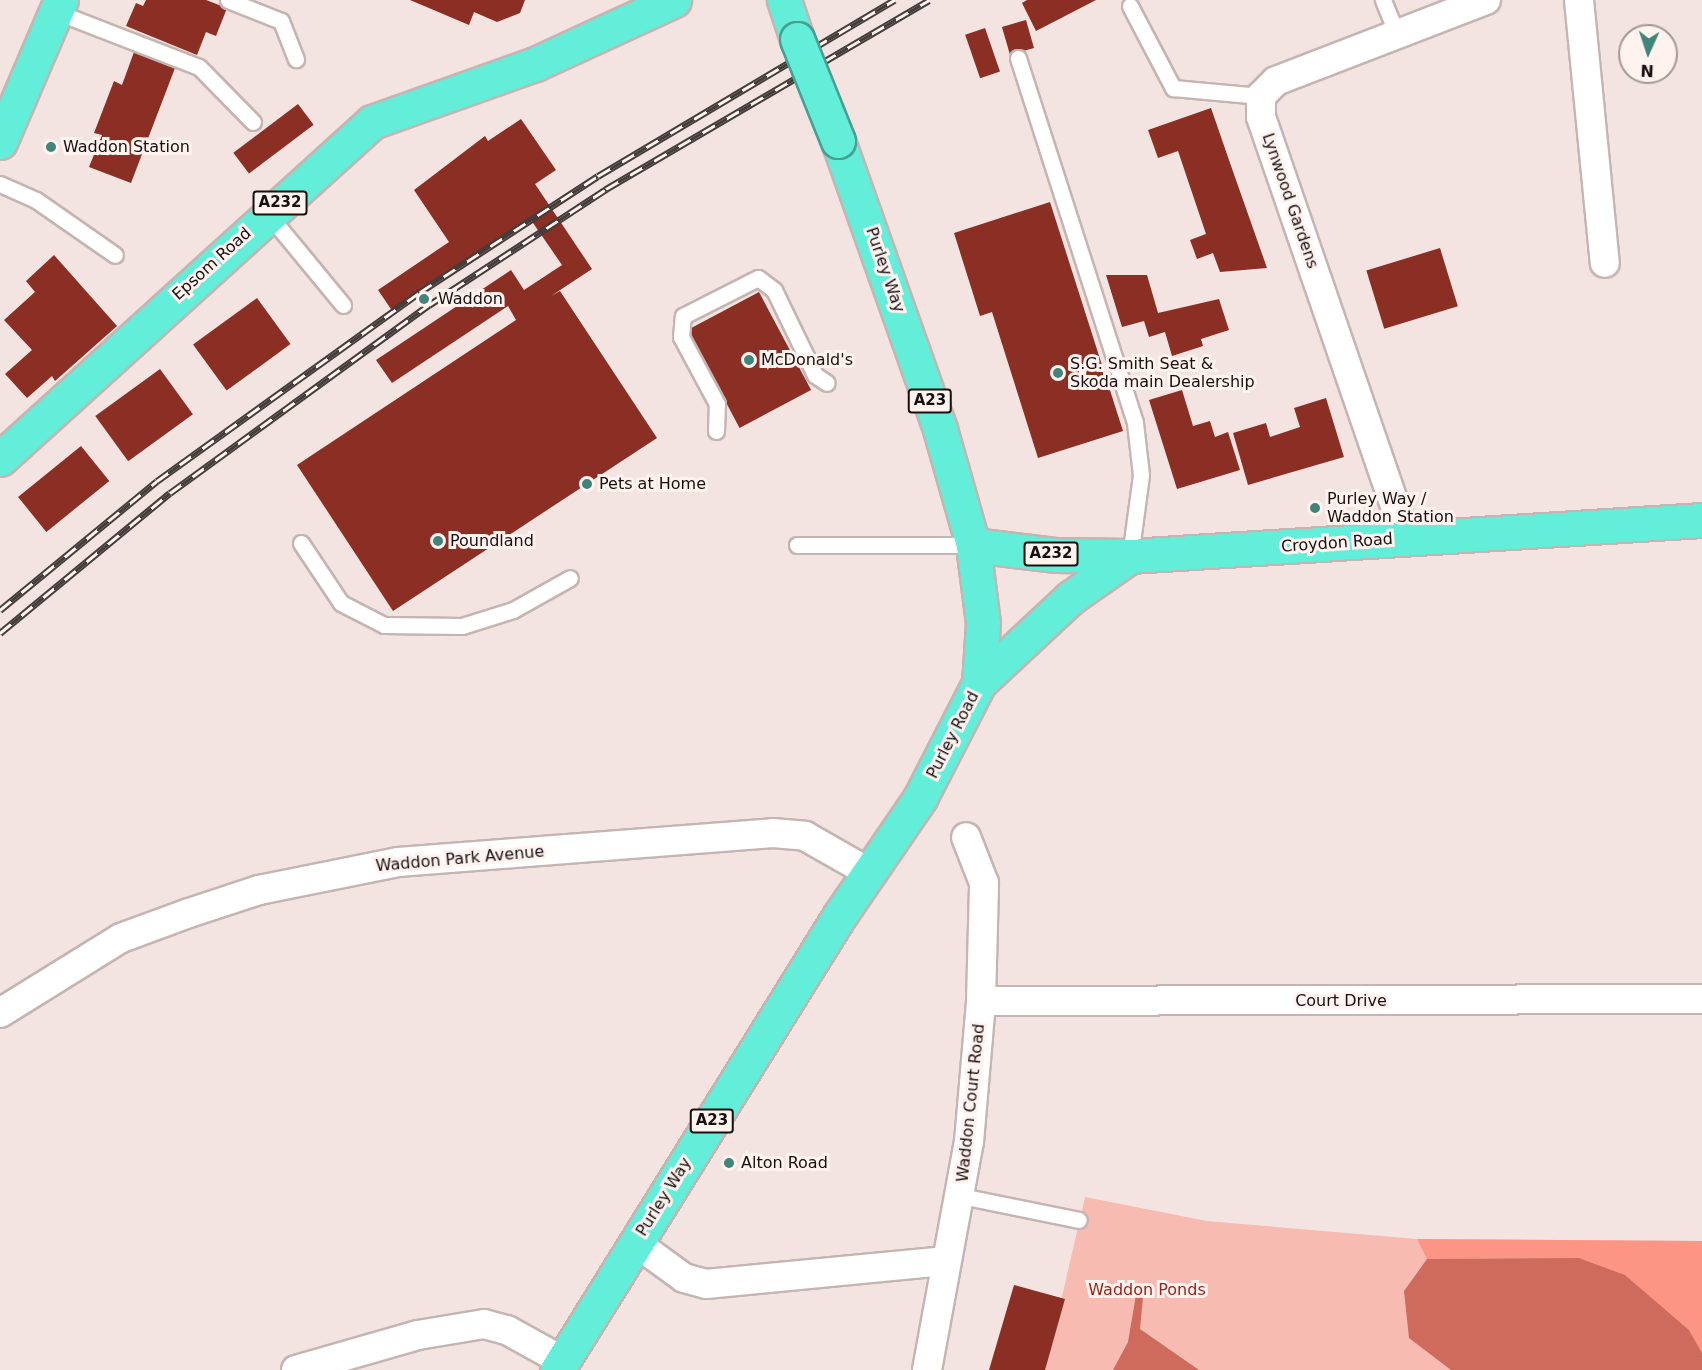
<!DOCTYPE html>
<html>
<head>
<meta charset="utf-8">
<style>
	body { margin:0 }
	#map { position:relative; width:1702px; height:1370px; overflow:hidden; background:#f4e4e1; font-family:"DejaVu Sans",sans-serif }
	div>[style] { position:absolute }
	.green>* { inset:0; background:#f8bbb1 }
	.forest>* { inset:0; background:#fd9585 }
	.water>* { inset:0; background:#ce6b5c }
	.building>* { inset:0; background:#8b2e23; transform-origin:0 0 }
	.roads { filter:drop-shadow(2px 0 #c5b5b2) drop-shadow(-2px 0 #c5b5b2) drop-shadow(0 2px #c5b5b2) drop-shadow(0 -2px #c5b5b2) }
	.lane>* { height:15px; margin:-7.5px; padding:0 7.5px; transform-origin:7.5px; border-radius:7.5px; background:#fff }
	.street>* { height:28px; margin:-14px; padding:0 14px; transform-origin:14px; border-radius:14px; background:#fff }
	.highway>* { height:33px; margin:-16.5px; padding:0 16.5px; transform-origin:16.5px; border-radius:16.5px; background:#62eed9 }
	.rail>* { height:7px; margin-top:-3.5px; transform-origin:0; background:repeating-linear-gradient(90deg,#fff2ef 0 14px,#443c3a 0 28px); box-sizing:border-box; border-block:2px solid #443c3a }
	.bridges { filter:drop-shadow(2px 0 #47a092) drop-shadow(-2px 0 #47a092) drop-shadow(0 2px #47a092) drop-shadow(0 -2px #47a092) }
	.highway-bridge>* { height:33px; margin:-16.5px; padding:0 16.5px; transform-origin:16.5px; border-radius:16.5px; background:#62eed9 }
	.dots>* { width:16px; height:16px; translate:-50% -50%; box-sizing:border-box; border:3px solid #fff2ef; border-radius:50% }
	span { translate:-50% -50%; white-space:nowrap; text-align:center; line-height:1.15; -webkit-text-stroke:6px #fff2ef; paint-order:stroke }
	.shield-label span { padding:2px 4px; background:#fff2ef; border:2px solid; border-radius:4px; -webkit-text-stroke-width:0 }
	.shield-label { font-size:15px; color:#16100f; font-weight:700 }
	.poi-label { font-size:16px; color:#16100f }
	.left { translate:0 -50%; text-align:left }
	.street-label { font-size:16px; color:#16100f }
	.park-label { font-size:16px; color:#9c2318 }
	.north { position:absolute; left:1618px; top:24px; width:60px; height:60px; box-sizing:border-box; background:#fff2ef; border:2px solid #a29895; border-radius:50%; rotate:183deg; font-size:16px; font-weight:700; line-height:24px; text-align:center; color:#16100f }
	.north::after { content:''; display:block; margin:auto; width:21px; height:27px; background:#41857a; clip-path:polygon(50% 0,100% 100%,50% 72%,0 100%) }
</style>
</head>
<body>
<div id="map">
	<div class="green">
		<div style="clip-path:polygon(1085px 1197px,1207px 1221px,1417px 1239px,1702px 1241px,1702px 1370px,1045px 1370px)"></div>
	</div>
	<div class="forest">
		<div style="clip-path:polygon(1417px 1239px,1702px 1241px,1702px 1353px,1689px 1330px,1625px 1275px,1579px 1258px,1427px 1259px)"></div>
	</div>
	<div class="water">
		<div style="clip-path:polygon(1579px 1258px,1625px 1275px,1689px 1330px,1702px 1353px,1702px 1370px,1451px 1370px,1409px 1338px,1404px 1291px,1427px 1259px)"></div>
		<div style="clip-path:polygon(1136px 1295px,1143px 1297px,1140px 1329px,1199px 1370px,1113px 1370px,1128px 1342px)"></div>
	</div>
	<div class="building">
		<div style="clip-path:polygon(146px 0,206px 0,227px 8px,216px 36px,206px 32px,197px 55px,126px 26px,136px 3px,143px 6px)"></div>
		<div style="clip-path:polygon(410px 0,525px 0,520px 13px,497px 22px,474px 12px,469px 25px)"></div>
		<div style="clip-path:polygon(1027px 0,1096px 0,1036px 31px,1022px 3px)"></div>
		<div style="left:1026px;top:20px;width:29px;height:25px;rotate:74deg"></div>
		<div style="left:985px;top:28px;width:46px;height:21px;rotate:71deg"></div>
		<div style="clip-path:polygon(134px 52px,175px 68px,131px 183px,89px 167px,102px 135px,94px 133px,114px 81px,122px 85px)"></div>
		<div style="left:298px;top:104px;width:26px;height:81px;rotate:53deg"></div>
		<div style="clip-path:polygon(1211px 108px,1230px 163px,1267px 268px,1220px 272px,1213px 253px,1197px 259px,1190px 240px,1206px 234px,1178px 151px,1158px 158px,1148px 130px)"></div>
		<div style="clip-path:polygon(521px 119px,556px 170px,535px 184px,592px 269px,551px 296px,560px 291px,657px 438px,393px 611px,297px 465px,516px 320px,508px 306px,392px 383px,376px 360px,511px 270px,524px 290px,562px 265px,531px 220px,393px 312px,378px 290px,449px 242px,414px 190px,485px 136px,488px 141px)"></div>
		<div style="clip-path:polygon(1050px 202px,1123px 431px,1038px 458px,992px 312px,980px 316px,954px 233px)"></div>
		<div style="left:1440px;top:248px;width:61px;height:77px;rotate:73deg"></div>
		<div style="clip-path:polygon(54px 255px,117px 326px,55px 381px,52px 376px,27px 398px,5px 374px,32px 350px,4px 320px,35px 292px,26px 281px)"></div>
		<div style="clip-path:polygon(1106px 275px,1147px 275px,1158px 313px,1219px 299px,1229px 330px,1201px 339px,1203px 346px,1172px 356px,1165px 332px,1149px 337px,1144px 321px,1122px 327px)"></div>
		<div style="left:759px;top:292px;width:111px;height:81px;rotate:62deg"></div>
		<div style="left:257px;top:298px;width:57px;height:79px;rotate:54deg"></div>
		<div style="left:160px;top:369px;width:56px;height:80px;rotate:54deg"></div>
		<div style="clip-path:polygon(1182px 390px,1193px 426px,1210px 421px,1215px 437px,1228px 432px,1240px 470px,1177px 489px,1149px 400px)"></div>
		<div style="clip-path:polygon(1326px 398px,1344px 457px,1248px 485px,1233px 433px,1266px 423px,1270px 437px,1300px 427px,1294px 408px)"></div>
		<div style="left:81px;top:446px;width:45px;height:81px;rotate:51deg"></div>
		<div style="clip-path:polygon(1014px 1285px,1065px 1299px,1045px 1370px,989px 1370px)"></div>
	</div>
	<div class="roads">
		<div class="lane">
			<div style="left:228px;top:0;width:57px;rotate:21.6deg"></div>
			<div style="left:281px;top:21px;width:41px;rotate:68.5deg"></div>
			<div style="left:1383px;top:0;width:37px;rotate:68deg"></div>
			<div style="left:1130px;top:6px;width:93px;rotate:62.3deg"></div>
			<div style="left:1173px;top:88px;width:88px;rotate:5.2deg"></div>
			<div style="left:57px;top:12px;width:152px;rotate:21.2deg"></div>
			<div style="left:199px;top:67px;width:77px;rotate:45.5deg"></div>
			<div style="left:1018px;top:58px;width:383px;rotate:72.2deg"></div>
			<div style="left:1135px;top:423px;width:52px;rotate:83.4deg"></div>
			<div style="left:1141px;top:475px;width:82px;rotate:97.7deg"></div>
			<div style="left:0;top:184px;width:39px;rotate:24deg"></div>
			<div style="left:36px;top:200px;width:96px;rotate:34.8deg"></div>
			<div style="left:268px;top:214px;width:118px;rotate:50.5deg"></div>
			<div style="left:716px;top:431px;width:27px;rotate:-88deg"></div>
			<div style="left:717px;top:404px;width:76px;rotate:-118.2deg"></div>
			<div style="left:681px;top:337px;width:21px;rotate:-85deg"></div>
			<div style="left:683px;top:316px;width:84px;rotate:-26.9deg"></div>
			<div style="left:758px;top:278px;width:20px;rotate:37deg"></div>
			<div style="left:774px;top:290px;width:94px;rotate:64.2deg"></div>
			<div style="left:815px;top:375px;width:14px;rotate:34deg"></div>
			<div style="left:301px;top:543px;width:72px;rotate:56.3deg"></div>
			<div style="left:341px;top:603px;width:48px;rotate:27.1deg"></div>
			<div style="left:384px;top:625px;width:78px;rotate:0.7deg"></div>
			<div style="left:462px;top:626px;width:53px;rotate:-17.4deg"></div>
			<div style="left:513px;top:610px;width:65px;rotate:-29.3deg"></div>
			<div style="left:797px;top:545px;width:176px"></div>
			<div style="left:961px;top:1196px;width:120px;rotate:11.5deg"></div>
		</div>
		<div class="street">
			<div style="left:1579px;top:0;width:264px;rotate:84.4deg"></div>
			<div style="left:1406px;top:538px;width:445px;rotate:-109deg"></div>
			<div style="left:1261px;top:117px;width:21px;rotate:-90deg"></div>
			<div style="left:1261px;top:96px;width:21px;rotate:-45deg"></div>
			<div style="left:1276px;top:81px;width:225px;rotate:-21.1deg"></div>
			<div style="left:981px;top:1001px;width:721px;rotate:-0.16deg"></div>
			<div style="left:0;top:1013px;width:142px;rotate:-31.8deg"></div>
			<div style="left:121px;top:938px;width:72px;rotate:-20.2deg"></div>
			<div style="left:189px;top:913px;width:74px;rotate:-18.2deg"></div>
			<div style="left:259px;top:890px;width:142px;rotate:-11.4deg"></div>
			<div style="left:398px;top:862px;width:376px;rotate:-4.4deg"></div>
			<div style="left:773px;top:833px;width:32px;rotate:5deg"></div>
			<div style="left:805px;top:836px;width:73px;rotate:29.7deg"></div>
			<div style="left:636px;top:1243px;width:59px;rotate:36.1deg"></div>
			<div style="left:684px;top:1278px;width:23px;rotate:15deg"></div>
			<div style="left:706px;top:1284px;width:239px;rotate:-5.5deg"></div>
			<div style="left:296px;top:1370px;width:127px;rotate:-16deg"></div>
			<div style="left:418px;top:1335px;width:67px;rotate:-9.5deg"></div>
			<div style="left:484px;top:1324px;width:24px;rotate:15deg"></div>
			<div style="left:507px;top:1330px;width:64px;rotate:29deg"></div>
			<div style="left:927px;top:1370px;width:232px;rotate:-79.6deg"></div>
			<div style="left:969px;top:1142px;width:142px;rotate:-85.1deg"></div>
			<div style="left:981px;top:1001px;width:118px;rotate:-88.5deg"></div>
			<div style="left:984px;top:883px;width:49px;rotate:-111.4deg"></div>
		</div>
		<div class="highway">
			<div style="left:784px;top:0;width:41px;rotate:71.6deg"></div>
			<div style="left:0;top:142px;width:155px;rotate:-66.8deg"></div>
			<div style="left:0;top:459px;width:502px;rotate:-42.17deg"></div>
			<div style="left:372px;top:122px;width:173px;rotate:-19.6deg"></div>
			<div style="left:535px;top:64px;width:153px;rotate:-24.7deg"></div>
			<div style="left:973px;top:545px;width:84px;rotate:6.9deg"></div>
			<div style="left:1056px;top:555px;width:74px;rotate:0.8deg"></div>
			<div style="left:1130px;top:556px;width:573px;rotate:-3.6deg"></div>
			<div style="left:979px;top:683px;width:125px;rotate:-43deg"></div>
			<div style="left:1070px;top:598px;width:73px;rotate:-35deg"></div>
			<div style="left:557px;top:1370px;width:536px;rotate:-58.12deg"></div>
			<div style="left:840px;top:915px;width:142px;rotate:-55.6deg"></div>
			<div style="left:920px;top:798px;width:129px;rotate:-62.8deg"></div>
			<div style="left:979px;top:683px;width:60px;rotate:-86.2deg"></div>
			<div style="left:983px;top:623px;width:79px;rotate:-97.3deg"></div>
			<div style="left:973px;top:545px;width:121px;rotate:-105.9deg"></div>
			<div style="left:940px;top:429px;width:306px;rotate:-109.5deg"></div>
		</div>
	</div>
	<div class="rail">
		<div style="left:0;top:610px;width:203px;rotate:-39.4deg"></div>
		<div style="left:157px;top:481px;width:324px;rotate:-35.7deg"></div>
		<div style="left:420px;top:292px;width:212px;rotate:-33.1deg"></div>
		<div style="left:598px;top:176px;width:345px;rotate:-30.7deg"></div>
		<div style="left:0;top:633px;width:220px;rotate:-39.5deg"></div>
		<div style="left:170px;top:493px;width:320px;rotate:-36deg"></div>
		<div style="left:429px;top:305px;width:212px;rotate:-33.2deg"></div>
		<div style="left:606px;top:189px;width:374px;rotate:-30.3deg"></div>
	</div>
	<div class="bridges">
		<div class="highway-bridge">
			<div style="left:797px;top:39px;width:110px;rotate:68.1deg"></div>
		</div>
	</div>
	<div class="dots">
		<div style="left:51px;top:147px;background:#41857a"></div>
		<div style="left:424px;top:299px;background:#41857a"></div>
		<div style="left:749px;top:360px;background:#41857a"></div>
		<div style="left:1058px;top:373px;background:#41857a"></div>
		<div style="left:587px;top:484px;background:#41857a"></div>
		<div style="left:1315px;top:508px;background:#41857a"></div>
		<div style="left:438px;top:541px;background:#41857a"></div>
		<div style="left:729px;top:1163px;background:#41857a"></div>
	</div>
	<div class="shield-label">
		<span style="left:280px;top:203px">A232</span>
		<span style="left:930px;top:401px">A23</span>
		<span style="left:1051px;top:554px">A232</span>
		<span style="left:712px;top:1121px">A23</span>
	</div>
	<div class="poi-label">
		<span class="left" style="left:63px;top:147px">Waddon Station</span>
		<span class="left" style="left:438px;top:299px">Waddon</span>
		<span class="left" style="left:761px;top:360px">McDonald's</span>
		<span class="left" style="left:1070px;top:373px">S.G. Smith Seat &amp;<br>Skoda main Dealership</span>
		<span class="left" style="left:599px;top:484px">Pets at Home</span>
		<span class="left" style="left:1327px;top:508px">Purley Way /<br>Waddon Station</span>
		<span class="left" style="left:450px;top:541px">Poundland</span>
		<span class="left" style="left:741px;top:1163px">Alton Road</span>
	</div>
	<div class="street-label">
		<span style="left:1290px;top:201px;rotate:71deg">Lynwood Gardens</span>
		<span style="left:212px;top:264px;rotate:-42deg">Epsom Road</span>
		<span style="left:885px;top:270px;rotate:71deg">Purley Way</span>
		<span style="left:1337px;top:543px;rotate:-4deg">Croydon Road</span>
		<span style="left:953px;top:735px;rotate:-63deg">Purley Road</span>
		<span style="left:460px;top:859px;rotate:-5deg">Waddon Park Avenue</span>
		<span style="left:1341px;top:1001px">Court Drive</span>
		<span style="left:971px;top:1103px;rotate:-84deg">Waddon Court Road</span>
		<span style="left:664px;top:1197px;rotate:-58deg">Purley Way</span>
	</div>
	<div class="park-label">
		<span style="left:1147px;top:1290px">Waddon Ponds</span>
	</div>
	<div class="north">N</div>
</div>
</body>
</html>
